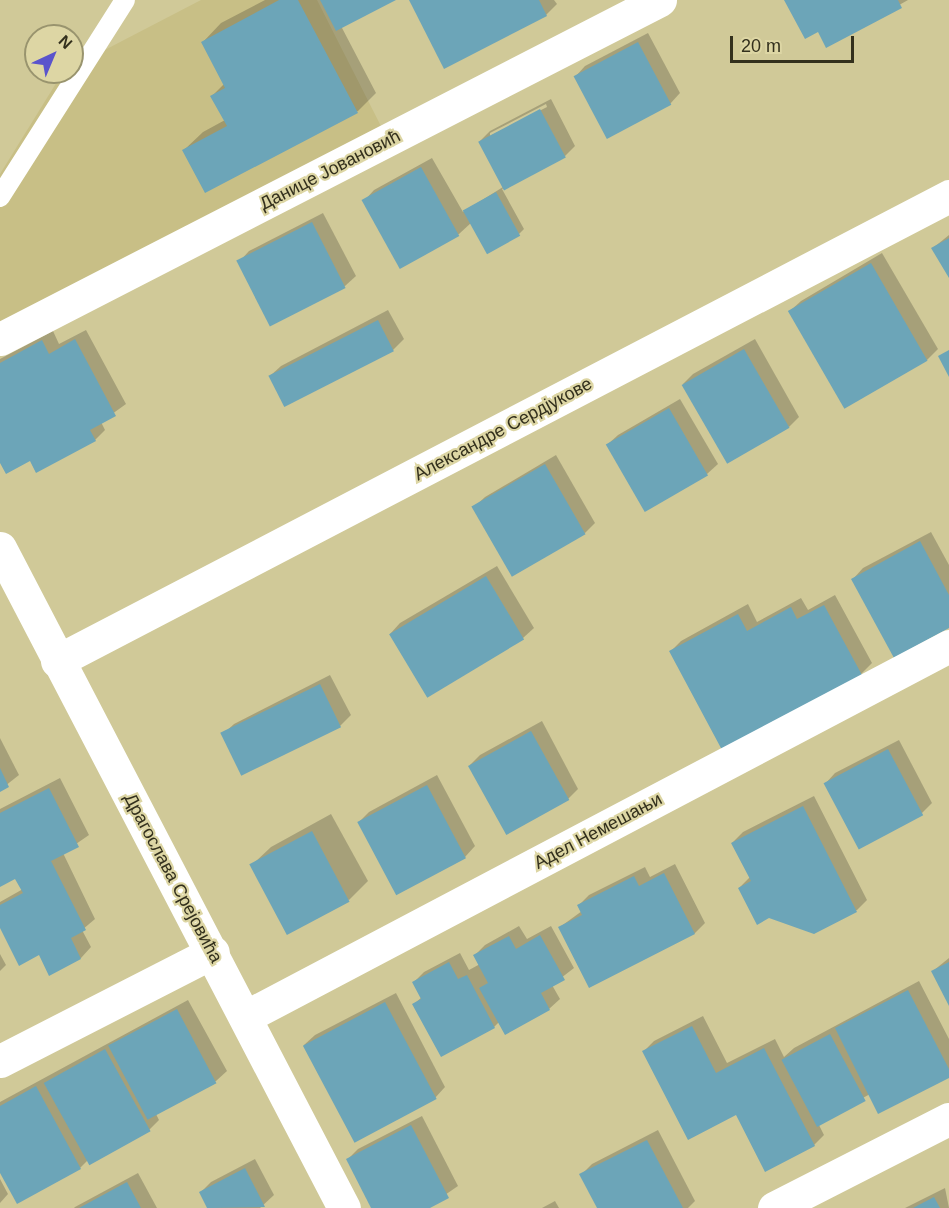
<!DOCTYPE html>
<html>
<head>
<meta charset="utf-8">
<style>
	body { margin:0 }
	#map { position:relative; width:949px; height:1208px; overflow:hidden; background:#d0c998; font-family:Helvetica,sans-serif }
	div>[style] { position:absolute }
	.built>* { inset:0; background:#c8bf86 }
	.shadow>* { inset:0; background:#0003 }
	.building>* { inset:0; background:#6ca5b8; transform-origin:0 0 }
	.lane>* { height:20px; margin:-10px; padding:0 10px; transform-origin:10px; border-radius:10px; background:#fff }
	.street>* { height:33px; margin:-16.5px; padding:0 16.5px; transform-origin:16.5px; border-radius:16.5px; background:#fff }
	.secondary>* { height:33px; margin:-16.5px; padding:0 16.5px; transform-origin:16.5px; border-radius:16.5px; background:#fff }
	span { translate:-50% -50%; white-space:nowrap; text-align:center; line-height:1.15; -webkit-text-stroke:4.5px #ddd6a4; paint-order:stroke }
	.street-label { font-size:18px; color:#33301d }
	.north { position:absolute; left:24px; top:24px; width:60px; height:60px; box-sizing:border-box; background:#ddd6a4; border:2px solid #99946e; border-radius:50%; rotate:44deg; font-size:16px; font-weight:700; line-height:24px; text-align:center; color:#33301d }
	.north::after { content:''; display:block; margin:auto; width:21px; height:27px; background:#5a54cc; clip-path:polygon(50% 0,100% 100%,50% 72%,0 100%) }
	.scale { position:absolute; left:730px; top:36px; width:124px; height:27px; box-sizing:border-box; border:3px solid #33301d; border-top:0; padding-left:8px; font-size:18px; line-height:21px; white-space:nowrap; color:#33301d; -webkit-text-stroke:4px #ddd6a4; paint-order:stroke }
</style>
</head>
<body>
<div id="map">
	<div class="built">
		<div style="clip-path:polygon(201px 0,317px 0,388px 140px,0 339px,0 174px,63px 72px,72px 72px,72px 67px)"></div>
	</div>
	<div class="shadow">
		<div style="clip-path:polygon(265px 0,392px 0,341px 26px,376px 93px,358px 111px,206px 191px,184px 150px,203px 132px,225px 120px,212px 96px,225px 83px,203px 42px,221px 23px)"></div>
		<div style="clip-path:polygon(410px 0,554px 0,557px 4px,546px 15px)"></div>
		<div style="clip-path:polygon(786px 0,908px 0,827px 46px,818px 30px)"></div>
		<div style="clip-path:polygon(648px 33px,680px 93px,670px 104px,575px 77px,585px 66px)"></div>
		<div style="clip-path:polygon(evenodd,551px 99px,575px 146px,565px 156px,502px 189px,524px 229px,519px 234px,472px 222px,459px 234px,401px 267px,364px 201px,374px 190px,432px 158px,463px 212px,503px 187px,480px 141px,490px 131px,551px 99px,546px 104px,547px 107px,490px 136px,490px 133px,546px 104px)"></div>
		<div style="clip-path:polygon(323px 213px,356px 276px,345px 286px,271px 325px,239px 262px,249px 251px)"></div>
		<div style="clip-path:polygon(949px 235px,949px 275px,933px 248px)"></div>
		<div style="clip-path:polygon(882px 253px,938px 349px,927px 360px,790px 311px,801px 301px)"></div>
		<div style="clip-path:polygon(388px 310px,404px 339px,393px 350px,270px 376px,281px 366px)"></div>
		<div style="clip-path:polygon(86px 330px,126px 404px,101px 422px,105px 430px,95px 440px,31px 459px,0 460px,0 359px,53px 331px,59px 344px)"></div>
		<div style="clip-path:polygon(755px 339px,799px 417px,789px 427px,683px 384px,693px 374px)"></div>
		<div style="clip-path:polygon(680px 399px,718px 464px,707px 474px,607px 445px,618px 435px)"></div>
		<div style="clip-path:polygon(556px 455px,595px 523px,585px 533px,474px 507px,485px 497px)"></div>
		<div style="clip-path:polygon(931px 532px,949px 565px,949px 627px,853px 579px,863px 568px)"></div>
		<div style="clip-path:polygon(497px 566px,534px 628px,523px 638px,390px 634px,400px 623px)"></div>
		<div style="clip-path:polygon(835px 595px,872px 663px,861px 674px,722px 748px,671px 651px,681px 641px,748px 604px,757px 622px,801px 598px,808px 610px)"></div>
		<div style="clip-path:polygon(330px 675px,351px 715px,340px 726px,223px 734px,234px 724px)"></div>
		<div style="clip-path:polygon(542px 721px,578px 789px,568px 799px,470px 765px,480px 755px)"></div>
		<div style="clip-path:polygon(0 738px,19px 775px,0 790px)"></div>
		<div style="clip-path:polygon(899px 740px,932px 803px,922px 813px,825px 784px,835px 773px)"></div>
		<div style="clip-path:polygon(437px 775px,475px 846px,465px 857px,359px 822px,369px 812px)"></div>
		<div style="clip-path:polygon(60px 778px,89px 835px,63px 853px,95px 919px,82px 930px,91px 947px,81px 958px,50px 974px,40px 953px,0 925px,0 902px,23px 889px,16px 877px,0 886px,0 809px)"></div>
		<div style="clip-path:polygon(814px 796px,867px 900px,857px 910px,814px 932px,739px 888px,750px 877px,732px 843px,743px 832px)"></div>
		<div style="clip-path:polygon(331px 814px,368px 881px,349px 900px,252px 865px,271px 847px)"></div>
		<div style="clip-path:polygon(675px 864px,705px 923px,695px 933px,590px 986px,560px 927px,582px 911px,579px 905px,589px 895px,645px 867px,650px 877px)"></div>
		<div style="clip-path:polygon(519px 926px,527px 939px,551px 926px,574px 968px,552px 985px,560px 999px,549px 1009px,499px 1022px,494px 1027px,414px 1004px,422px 997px,414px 982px,424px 972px,460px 953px,469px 970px,480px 964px,475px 955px,485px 945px)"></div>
		<div style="clip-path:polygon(0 954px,6px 965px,0 971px)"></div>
		<div style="clip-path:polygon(949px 958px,949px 1003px,933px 971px)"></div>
		<div style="clip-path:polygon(919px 981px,949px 1039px,949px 1076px,870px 1094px,818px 1123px,824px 1135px,814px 1145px,737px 1113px,644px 1051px,654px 1041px,703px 1016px,727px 1063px,775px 1039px,784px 1057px,794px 1048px)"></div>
		<div style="clip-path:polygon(396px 993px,445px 1087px,435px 1098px,304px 1045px,315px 1035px)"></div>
		<div style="clip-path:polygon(188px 1000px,227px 1071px,216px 1081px,156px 1114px,159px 1120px,149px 1130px,88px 1160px,80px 1168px,0 1170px,0 1102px)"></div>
		<div style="clip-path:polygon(422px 1116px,458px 1186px,426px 1208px,373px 1208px,348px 1159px,358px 1149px)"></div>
		<div style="clip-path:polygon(658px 1130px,695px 1201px,688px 1208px,598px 1208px,581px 1175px,592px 1164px)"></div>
		<div style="clip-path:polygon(255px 1159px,274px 1195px,260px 1208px,209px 1208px,201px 1192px,211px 1182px)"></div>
		<div style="clip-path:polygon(138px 1173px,157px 1208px,74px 1208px,75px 1207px)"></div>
		<div style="clip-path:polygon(0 1179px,8px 1194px,0 1203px)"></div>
		<div style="clip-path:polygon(945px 1188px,949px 1208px,905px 1208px)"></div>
		<div style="clip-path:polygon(555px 1201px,559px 1208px,542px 1208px)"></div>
	</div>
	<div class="building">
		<div style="clip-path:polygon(279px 0,298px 0,358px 113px,205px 193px,182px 150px,227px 126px,210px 96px,225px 88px,201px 42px)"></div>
		<div style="clip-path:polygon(320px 0,396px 0,336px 31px)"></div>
		<div style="clip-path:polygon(409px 0,539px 0,547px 16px,444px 69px)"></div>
		<div style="clip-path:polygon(784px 0,898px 0,902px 8px,826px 48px,818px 32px,805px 39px)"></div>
		<div style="left:638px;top:42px;width:71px;height:73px;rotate:62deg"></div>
		<div style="left:540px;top:109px;width:55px;height:70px;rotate:62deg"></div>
		<div style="left:421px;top:167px;width:79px;height:68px;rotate:61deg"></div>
		<div style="left:496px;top:192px;width:50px;height:38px;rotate:61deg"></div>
		<div style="left:312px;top:222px;width:74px;height:85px;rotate:63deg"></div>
		<div style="clip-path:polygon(949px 238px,949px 278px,931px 248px)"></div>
		<div style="left:871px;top:263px;width:113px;height:96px;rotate:60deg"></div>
		<div style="left:378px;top:320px;width:35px;height:123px;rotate:63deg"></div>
		<div style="clip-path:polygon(75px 339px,116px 416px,90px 430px,96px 441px,36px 473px,30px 461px,6px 474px,0 463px,0 363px,42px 340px,49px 354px)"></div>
		<div style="left:744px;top:349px;width:91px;height:72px;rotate:60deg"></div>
		<div style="clip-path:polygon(949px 350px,949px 377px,938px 356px)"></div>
		<div style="left:669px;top:408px;width:78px;height:73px;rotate:60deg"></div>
		<div style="left:545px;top:464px;width:81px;height:85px;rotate:60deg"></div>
		<div style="clip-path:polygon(920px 541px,949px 595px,949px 628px,894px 658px,851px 579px)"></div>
		<div style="left:486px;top:576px;width:74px;height:113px;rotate:59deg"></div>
		<div style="clip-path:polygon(824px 605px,862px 675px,722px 750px,669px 651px,738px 614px,747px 631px,791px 607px,797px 619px)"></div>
		<div style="left:320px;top:684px;width:48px;height:111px;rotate:64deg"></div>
		<div style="left:531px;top:731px;width:79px;height:72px;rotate:61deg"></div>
		<div style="left:888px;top:749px;width:75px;height:73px;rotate:62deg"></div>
		<div style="clip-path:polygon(0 768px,9px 787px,0 792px)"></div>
		<div style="left:427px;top:785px;width:83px;height:79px;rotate:62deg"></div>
		<div style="clip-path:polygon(49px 788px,79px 847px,51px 861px,86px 930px,71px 938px,81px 959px,49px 976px,39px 955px,19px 966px,0 928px,0 905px,23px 893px,15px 879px,0 887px,0 813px)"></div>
		<div style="clip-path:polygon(803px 806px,857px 912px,814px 934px,769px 918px,757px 925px,738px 888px,751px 881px,731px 843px)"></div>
		<div style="left:312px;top:831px;width:80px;height:71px;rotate:62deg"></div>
		<div style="clip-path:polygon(664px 873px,695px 934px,589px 988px,558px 927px,582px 915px,577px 905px,634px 876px,639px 886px)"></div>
		<div style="clip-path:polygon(540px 935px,565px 980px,541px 993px,550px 1010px,505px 1035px,479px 988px,488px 983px,473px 955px,509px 936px,516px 949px)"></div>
		<div style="clip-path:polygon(449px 962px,458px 979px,467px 975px,495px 1028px,441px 1057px,412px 1004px,421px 999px,412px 982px)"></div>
		<div style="clip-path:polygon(949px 962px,949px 1006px,931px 971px)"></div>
		<div style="clip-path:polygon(908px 990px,949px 1069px,949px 1078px,878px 1114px,835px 1028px)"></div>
		<div style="left:385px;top:1002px;width:110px;height:93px;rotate:62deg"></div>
		<div style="left:177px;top:1009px;width:84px;height:78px;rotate:62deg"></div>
		<div style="clip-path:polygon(692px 1026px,716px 1073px,764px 1048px,815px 1146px,765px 1172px,736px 1115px,688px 1140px,642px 1051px)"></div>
		<div style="left:830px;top:1034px;width:76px;height:55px;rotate:62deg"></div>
		<div style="left:105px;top:1049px;width:94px;height:70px;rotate:61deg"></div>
		<div style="clip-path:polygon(36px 1086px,81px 1169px,17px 1204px,0 1173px,0 1106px)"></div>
		<div style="clip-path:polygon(411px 1125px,449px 1198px,430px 1208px,371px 1208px,346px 1159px)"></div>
		<div style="clip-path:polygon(647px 1140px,683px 1208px,597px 1208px,579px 1174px)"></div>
		<div style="clip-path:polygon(245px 1168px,265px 1207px,207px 1208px,199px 1192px)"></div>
		<div style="clip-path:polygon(127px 1182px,141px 1208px,79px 1208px)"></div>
		<div style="clip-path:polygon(934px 1197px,940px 1208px,913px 1208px)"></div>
	</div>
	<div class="lane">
		<div style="left:0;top:197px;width:233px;rotate:-57.6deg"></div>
	</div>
	<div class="street">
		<div style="left:0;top:339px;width:742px;rotate:-27.19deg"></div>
		<div style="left:57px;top:661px;width:1006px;rotate:-27.53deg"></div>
		<div style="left:247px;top:1016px;width:794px;rotate:-27.79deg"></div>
		<div style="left:0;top:1061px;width:239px;rotate:-27.1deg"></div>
		<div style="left:774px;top:1208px;width:196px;rotate:-27deg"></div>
	</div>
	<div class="secondary">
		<div style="left:0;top:548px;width:744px;rotate:62.47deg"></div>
	</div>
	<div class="street-label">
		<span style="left:330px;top:170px;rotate:-27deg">Данице Јовановић</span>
		<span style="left:503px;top:429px;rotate:-28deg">Александре Сердјукове</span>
		<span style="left:598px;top:831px;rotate:-28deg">Адел Немешањи</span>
		<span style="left:173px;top:878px;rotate:62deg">Драгослава Срејовића</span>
	</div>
	<div class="north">N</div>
	<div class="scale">20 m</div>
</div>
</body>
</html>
